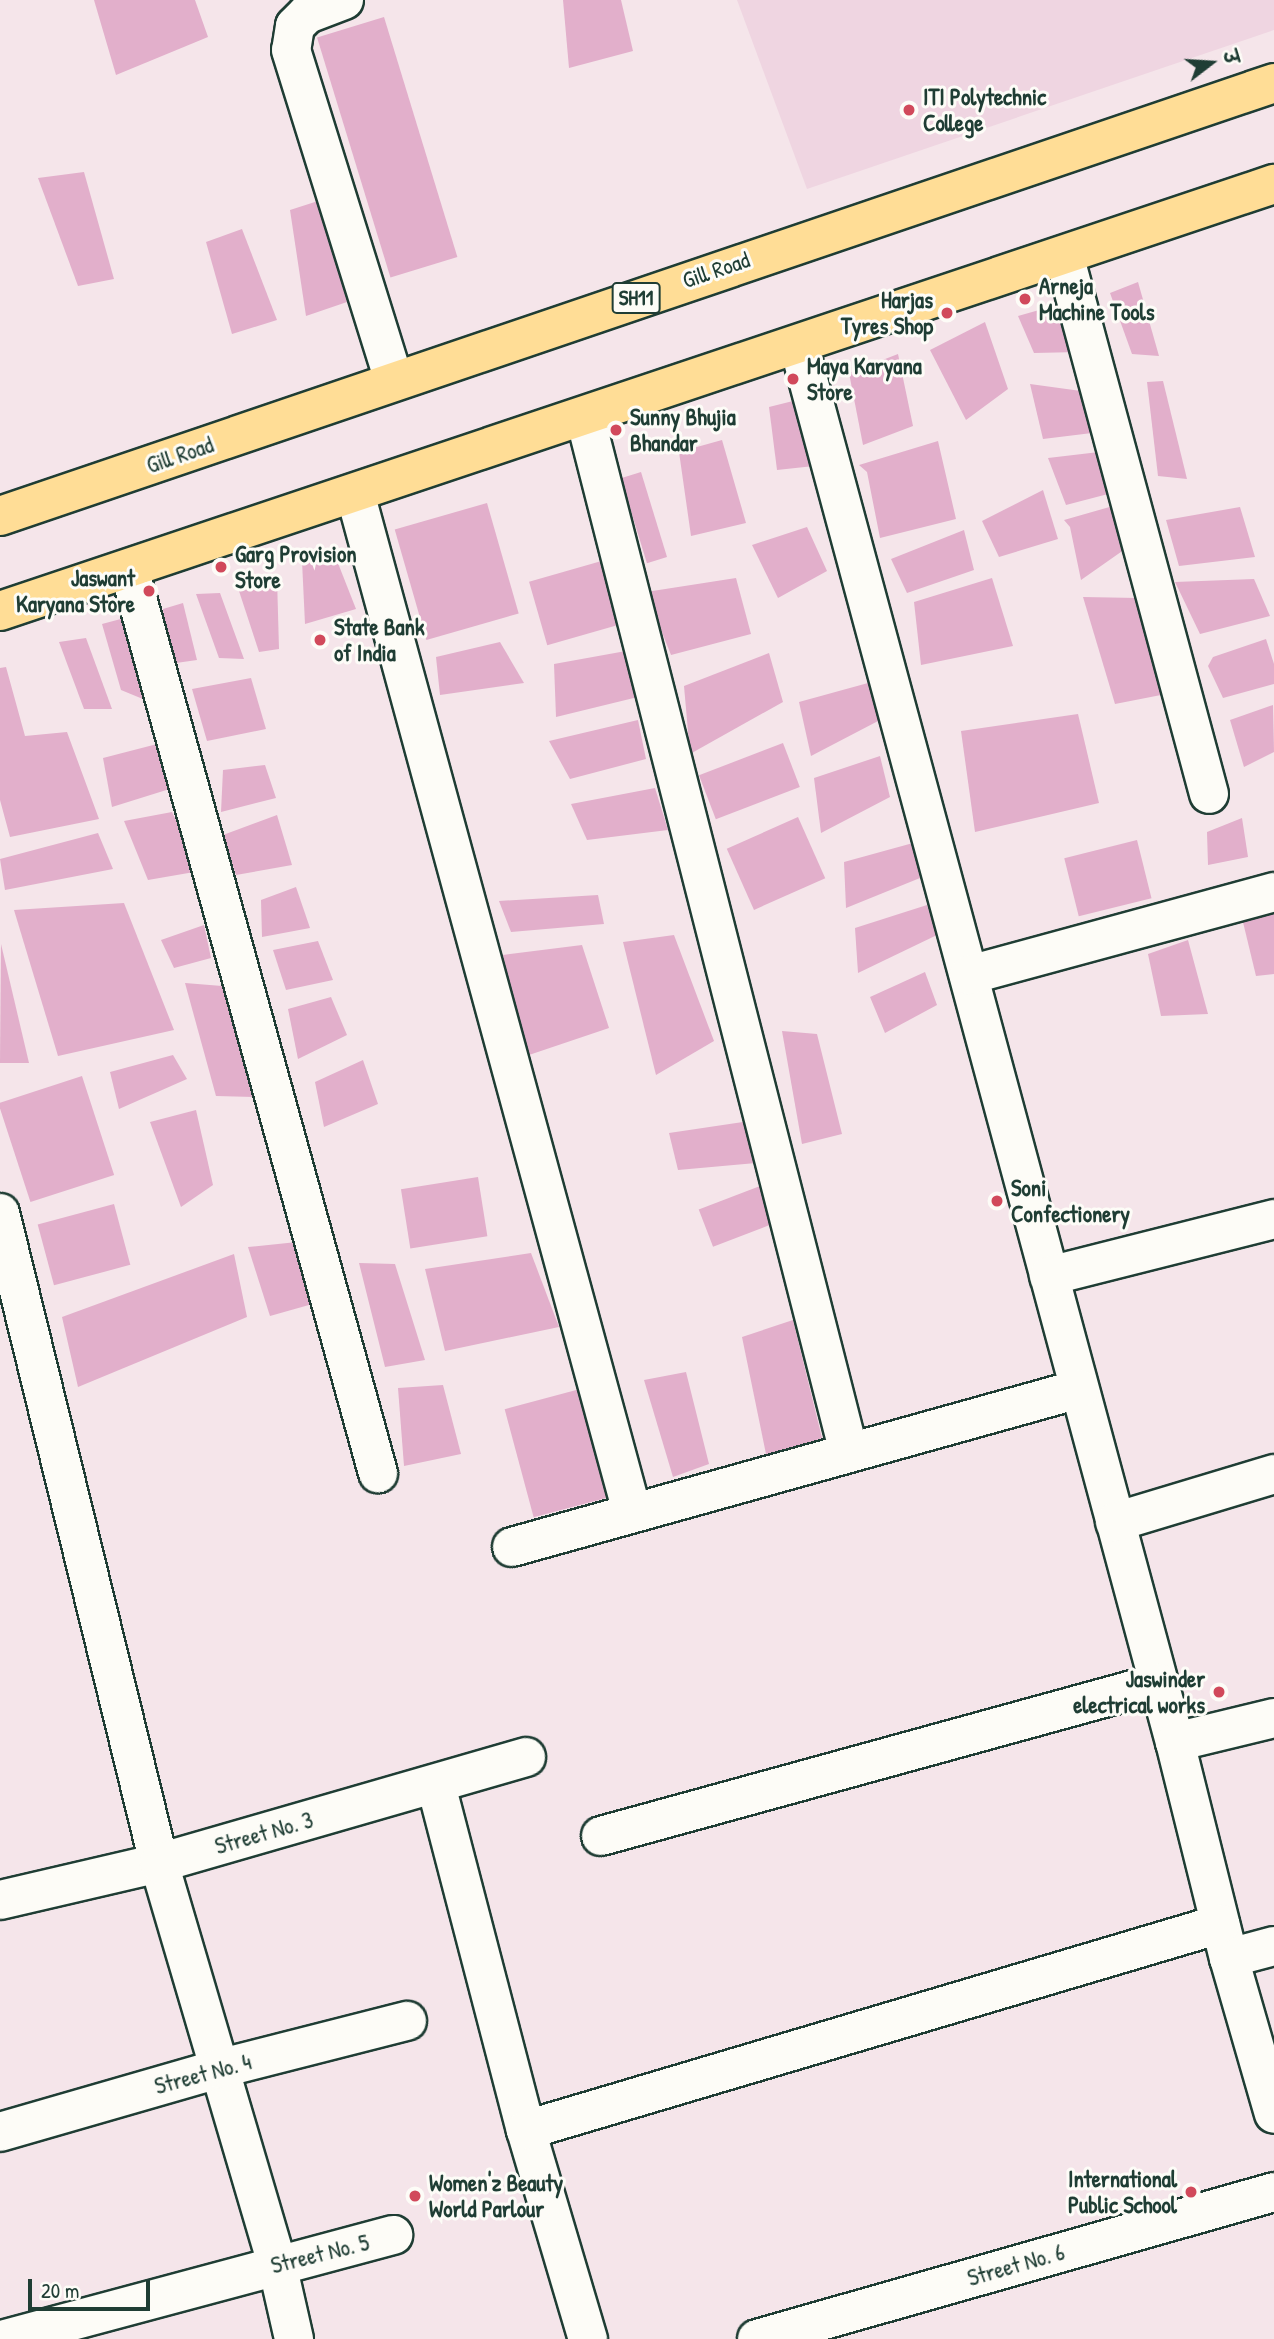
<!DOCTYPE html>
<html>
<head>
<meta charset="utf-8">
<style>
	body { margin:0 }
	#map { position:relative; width:1274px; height:2339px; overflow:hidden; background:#f5e5ea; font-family:"Patrick Hand","Playpen Sans Deva",sans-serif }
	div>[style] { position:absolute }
	.built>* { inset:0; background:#efd5e1 }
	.building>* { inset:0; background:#e2afcb; transform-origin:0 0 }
	.roads { filter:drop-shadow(2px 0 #1f3d34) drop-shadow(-2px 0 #1f3d34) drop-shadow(0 2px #1f3d34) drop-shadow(0 -2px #1f3d34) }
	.minor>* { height:38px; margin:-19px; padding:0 19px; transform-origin:19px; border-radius:19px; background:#fdfcf7 }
	.major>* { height:38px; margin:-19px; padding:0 19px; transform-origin:19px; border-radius:19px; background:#ffdd96 }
	.dots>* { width:19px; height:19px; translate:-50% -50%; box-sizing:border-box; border:4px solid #fdfcf7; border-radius:50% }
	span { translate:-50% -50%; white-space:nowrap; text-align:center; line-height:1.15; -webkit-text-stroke:6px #fdfcf7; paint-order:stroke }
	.shield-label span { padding:2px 5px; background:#fdfcf7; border:2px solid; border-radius:5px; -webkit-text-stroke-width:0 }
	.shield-label { font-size:21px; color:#1f3d34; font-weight:700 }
	.poi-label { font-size:23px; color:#1f3d34; font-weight:700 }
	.left { translate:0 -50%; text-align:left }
	.right { translate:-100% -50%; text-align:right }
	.street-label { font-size:23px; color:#1f3d34 }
	.north { position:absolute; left:1176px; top:28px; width:70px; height:70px; -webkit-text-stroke:5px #fdfcf7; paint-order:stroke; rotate:73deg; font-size:19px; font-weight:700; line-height:28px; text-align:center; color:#1f3d34 }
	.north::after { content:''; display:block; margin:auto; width:24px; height:32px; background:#1f3d34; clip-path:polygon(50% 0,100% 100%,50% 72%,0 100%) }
	.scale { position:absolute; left:28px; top:2279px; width:122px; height:32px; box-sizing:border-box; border:4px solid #1f3d34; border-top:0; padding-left:9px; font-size:21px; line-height:24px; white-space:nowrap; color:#1f3d34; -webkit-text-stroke:5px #fdfcf7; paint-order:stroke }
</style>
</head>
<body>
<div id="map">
	<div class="built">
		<div style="clip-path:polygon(737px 0,1274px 0,1274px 30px,807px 189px)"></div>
	</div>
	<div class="building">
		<div style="clip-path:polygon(94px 0,195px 0,208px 37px,116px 75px)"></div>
		<div style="clip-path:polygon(563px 0,621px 0,633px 51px,569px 68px)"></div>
		<div style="left:384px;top:17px;width:251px;height:70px;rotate:73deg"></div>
		<div style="clip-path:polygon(84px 172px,114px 279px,78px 286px,38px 178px)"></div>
		<div style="clip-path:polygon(318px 201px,347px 302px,306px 316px,290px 210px)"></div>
		<div style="clip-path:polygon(242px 229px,277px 320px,232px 334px,206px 242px)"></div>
		<div style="clip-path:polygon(1138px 282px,1159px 356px,1132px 354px,1110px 293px)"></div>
		<div style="clip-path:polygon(1064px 303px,1079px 352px,1034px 353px,1018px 316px)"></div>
		<div style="clip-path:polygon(985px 322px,1008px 389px,966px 420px,930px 350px)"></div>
		<div style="clip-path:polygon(898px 354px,913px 426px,863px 445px,849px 373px)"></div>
		<div style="clip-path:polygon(1163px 381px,1187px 479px,1158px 476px,1147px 382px)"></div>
		<div style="clip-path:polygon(1030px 384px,1081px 391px,1092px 433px,1043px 439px)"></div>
		<div style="clip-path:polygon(797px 400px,814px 466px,777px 470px,769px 407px)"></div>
		<div style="clip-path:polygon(722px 440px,746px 523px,691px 536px,679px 452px)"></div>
		<div style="clip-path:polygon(938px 441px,956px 519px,880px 538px,867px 472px,859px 465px)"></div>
		<div style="clip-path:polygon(1099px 452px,1108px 494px,1066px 505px,1048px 458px)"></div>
		<div style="left:641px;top:472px;width:89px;height:21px;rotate:73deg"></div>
		<div style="clip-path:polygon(1043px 490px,1058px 539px,999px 557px,982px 521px)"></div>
		<div style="left:487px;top:503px;width:115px;height:96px;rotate:74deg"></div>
		<div style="clip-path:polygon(1113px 506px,1128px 547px,1081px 580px,1070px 527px,1064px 520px)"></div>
		<div style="clip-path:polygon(1240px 507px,1255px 557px,1179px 566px,1166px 520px)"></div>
		<div style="clip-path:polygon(807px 527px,827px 571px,778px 598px,752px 545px)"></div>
		<div style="clip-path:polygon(964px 530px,974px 570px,907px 593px,891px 559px)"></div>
		<div style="clip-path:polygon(334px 553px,356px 609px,305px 624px,302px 561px)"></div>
		<div style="left:605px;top:560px;width:66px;height:79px;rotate:74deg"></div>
		<div style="clip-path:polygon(277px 578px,279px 649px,259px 652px,238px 588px)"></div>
		<div style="clip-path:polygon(736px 578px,751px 634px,671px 655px,646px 592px)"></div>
		<div style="clip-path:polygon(992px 578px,1013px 646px,921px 665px,914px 602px)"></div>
		<div style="clip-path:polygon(1254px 579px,1270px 616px,1200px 634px,1175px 582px)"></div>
		<div style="clip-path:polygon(220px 593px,244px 659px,219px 658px,196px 594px)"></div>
		<div style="clip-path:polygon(1083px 597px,1138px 598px,1161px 695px,1115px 704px)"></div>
		<div style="clip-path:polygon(183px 603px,197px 660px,169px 664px,163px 609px)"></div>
		<div style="clip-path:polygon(132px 616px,155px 704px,121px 690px,102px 624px)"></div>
		<div style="clip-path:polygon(86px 638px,112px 709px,84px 709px,59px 642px)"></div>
		<div style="clip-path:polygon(1266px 639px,1274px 664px,1274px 684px,1223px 698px,1208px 666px,1213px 657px)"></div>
		<div style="clip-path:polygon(500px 642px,524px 683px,440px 695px,436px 657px)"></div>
		<div style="clip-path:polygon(637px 649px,642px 696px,556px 717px,554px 664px)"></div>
		<div style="clip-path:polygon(769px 653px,783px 702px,690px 754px,684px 686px)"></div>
		<div style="clip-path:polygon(6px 667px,25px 736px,67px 732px,99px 819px,10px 837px,0 800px,0 668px)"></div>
		<div style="clip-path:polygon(251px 678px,266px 729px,207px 741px,192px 689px)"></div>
		<div style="clip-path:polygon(868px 683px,880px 720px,811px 756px,799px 702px)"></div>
		<div style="clip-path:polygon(1273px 705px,1274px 752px,1244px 767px,1230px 720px)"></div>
		<div style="clip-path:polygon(1078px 714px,1099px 803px,975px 832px,961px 731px)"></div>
		<div style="clip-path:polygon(638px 720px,646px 759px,570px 779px,549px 741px)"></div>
		<div style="clip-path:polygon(161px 743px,176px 787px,112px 807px,103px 758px)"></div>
		<div style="left:783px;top:743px;width:47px;height:90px;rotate:69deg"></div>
		<div style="clip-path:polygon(880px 756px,890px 797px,821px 833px,814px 778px)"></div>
		<div style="clip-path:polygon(265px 765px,276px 798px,221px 812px,223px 770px)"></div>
		<div style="clip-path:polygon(655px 788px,668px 830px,587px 840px,571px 804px)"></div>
		<div style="clip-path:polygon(172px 812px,200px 871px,148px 880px,124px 821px)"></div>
		<div style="clip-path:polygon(277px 815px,292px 865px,236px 875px,223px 835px)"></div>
		<div style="left:798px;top:817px;width:67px;height:78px;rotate:66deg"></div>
		<div style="clip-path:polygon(1242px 818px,1248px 857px,1208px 865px,1207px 832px)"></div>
		<div style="clip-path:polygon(98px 833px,113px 869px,5px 890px,0 859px)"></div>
		<div style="left:1137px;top:840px;width:60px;height:75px;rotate:76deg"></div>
		<div style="clip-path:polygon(913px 843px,920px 878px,846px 908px,844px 862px)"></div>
		<div style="clip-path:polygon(296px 887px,310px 928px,262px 937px,261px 900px)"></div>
		<div style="clip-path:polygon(598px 895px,604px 924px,511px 932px,499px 901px)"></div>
		<div style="clip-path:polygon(124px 903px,174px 1030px,58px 1056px,14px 910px)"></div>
		<div style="clip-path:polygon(1274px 904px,1274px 974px,1256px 976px,1242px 918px)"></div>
		<div style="clip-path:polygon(927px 905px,937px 935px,858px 973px,855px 928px)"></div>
		<div style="clip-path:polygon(204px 925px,211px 958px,174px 968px,161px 940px)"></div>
		<div style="clip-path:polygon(674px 935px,714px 1041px,656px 1075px,623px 942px)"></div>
		<div style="clip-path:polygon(1188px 940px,1208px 1014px,1161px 1016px,1148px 954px)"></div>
		<div style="clip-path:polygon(318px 941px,333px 980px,286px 990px,273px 950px)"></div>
		<div style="clip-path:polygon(1px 944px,29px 1063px,0 1063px)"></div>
		<div style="clip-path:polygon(582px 945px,609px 1028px,526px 1056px,503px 955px)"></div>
		<div style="clip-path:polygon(925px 972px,937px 1005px,885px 1033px,870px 997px)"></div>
		<div style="clip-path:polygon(185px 983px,222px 986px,254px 1097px,216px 1096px)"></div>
		<div style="clip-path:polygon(331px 997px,347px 1035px,298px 1059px,288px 1009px)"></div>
		<div style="clip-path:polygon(782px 1031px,817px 1034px,842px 1134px,802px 1144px)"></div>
		<div style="clip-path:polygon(173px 1055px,187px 1079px,119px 1109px,110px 1072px)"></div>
		<div style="clip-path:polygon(363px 1060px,378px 1104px,324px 1127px,315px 1082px)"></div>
		<div style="left:82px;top:1076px;width:104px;height:88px;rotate:72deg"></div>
		<div style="clip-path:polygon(196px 1110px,213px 1185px,181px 1207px,150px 1122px)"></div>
		<div style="clip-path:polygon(743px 1122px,756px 1163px,678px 1170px,669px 1133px)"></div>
		<div style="left:478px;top:1177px;width:60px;height:78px;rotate:81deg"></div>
		<div style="left:765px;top:1184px;width:40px;height:71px;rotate:69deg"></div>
		<div style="left:114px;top:1204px;width:63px;height:79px;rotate:75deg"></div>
		<div style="clip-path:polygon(297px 1242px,316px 1303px,270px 1316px,248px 1247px)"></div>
		<div style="clip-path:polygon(531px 1253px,559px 1327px,445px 1351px,425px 1269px)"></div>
		<div style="clip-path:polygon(234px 1254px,247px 1317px,78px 1387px,62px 1317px)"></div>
		<div style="clip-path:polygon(359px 1263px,395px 1264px,425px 1360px,385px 1367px)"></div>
		<div style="clip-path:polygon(793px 1320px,822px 1438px,767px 1459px,742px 1337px)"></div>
		<div style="clip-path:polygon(686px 1372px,709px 1464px,673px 1477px,644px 1380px)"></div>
		<div style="clip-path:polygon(443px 1385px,461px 1454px,404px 1466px,398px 1388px)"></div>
		<div style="left:580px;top:1389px;width:112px;height:78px;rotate:75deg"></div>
	</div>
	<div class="roads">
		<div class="minor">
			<div style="left:344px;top:0;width:40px;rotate:159deg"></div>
			<div style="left:307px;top:14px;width:17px;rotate:135deg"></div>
			<div style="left:295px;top:26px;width:24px;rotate:99deg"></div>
			<div style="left:291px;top:50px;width:347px;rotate:72.7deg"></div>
			<div style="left:1064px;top:255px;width:558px;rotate:74.94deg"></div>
			<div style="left:799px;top:346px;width:1446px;rotate:74.93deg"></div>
			<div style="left:1175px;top:1742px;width:102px;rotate:-13.6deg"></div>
			<div style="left:585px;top:417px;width:1069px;rotate:75.7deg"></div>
			<div style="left:355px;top:493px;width:1056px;rotate:74.79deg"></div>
			<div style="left:129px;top:569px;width:938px;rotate:74.6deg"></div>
			<div style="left:969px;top:975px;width:316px;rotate:-15.2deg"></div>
			<div style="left:0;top:1213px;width:669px;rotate:76.25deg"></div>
			<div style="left:159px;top:1863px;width:418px;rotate:73.6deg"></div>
			<div style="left:277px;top:2264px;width:77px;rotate:77.2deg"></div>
			<div style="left:1049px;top:1276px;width:232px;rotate:-14.2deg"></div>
			<div style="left:1115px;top:1522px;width:166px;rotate:-16.8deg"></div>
			<div style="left:512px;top:1547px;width:589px;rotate:-15.57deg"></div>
			<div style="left:1175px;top:1742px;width:223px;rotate:76deg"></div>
			<div style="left:1229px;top:1958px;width:162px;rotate:73.9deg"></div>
			<div style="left:436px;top:1785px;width:357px;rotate:75.4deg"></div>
			<div style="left:526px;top:2130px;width:218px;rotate:73.5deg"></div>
			<div style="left:601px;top:1836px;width:578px;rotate:-15.36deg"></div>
			<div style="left:0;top:1900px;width:163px;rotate:-13.1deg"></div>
			<div style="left:159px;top:1863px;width:382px;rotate:-16.1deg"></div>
			<div style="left:1229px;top:1958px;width:47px;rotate:-14.9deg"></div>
			<div style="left:526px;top:2130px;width:724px;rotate:-16.53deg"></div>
			<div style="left:0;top:2132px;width:227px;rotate:-16.1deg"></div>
			<div style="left:218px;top:2069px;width:195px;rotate:-14.3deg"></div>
			<div style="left:5px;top:2339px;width:402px;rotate:-15deg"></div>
			<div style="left:757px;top:2339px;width:537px;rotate:-15.87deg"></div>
		</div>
		<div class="major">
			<div style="left:0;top:516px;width:1346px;rotate:-18.77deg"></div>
			<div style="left:0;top:611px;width:1344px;rotate:-18.53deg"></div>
		</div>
	</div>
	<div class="dots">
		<div style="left:909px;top:110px;background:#d1495b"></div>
		<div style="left:1025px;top:299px;background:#d1495b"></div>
		<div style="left:947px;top:313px;background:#d1495b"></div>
		<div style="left:793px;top:379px;background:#d1495b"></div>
		<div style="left:616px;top:430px;background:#d1495b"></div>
		<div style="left:221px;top:567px;background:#d1495b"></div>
		<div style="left:149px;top:591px;background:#d1495b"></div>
		<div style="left:320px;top:640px;background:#d1495b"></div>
		<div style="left:997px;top:1201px;background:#d1495b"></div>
		<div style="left:1219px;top:1692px;background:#d1495b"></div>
		<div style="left:1191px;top:2192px;background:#d1495b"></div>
		<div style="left:415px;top:2196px;background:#d1495b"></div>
	</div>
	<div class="shield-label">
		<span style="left:636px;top:298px">SH11</span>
	</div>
	<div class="poi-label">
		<span class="left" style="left:923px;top:110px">ITI Polytechnic<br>College</span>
		<span class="left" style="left:1039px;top:299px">Arneja<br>Machine Tools</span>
		<span class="right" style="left:933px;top:313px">Harjas<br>Tyres Shop</span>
		<span class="left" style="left:807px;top:379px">Maya Karyana<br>Store</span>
		<span class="left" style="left:630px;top:430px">Sunny Bhujia<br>Bhandar</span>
		<span class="left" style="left:235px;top:567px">Garg Provision<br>Store</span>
		<span class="right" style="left:135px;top:591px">Jaswant<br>Karyana Store</span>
		<span class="left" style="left:334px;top:640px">State Bank<br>of India</span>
		<span class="left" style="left:1011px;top:1201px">Soni<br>Confectionery</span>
		<span class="right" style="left:1205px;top:1692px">Jaswinder<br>electrical works</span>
		<span class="right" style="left:1177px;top:2192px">International<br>Public School</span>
		<span class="left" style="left:429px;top:2196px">Women'z Beauty<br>World Parlour</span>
	</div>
	<div class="street-label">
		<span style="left:716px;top:270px;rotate:-19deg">Gill Road</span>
		<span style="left:180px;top:455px;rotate:-19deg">Gill Road</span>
		<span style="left:264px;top:1833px;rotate:-16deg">Street No. 3</span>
		<span style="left:203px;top:2074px;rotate:-15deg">Street No. 4</span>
		<span style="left:320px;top:2254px;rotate:-14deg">Street No. 5</span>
		<span style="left:1016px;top:2265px;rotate:-16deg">Street No. 6</span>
	</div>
	<div class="north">उ</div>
	<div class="scale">20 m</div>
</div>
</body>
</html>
